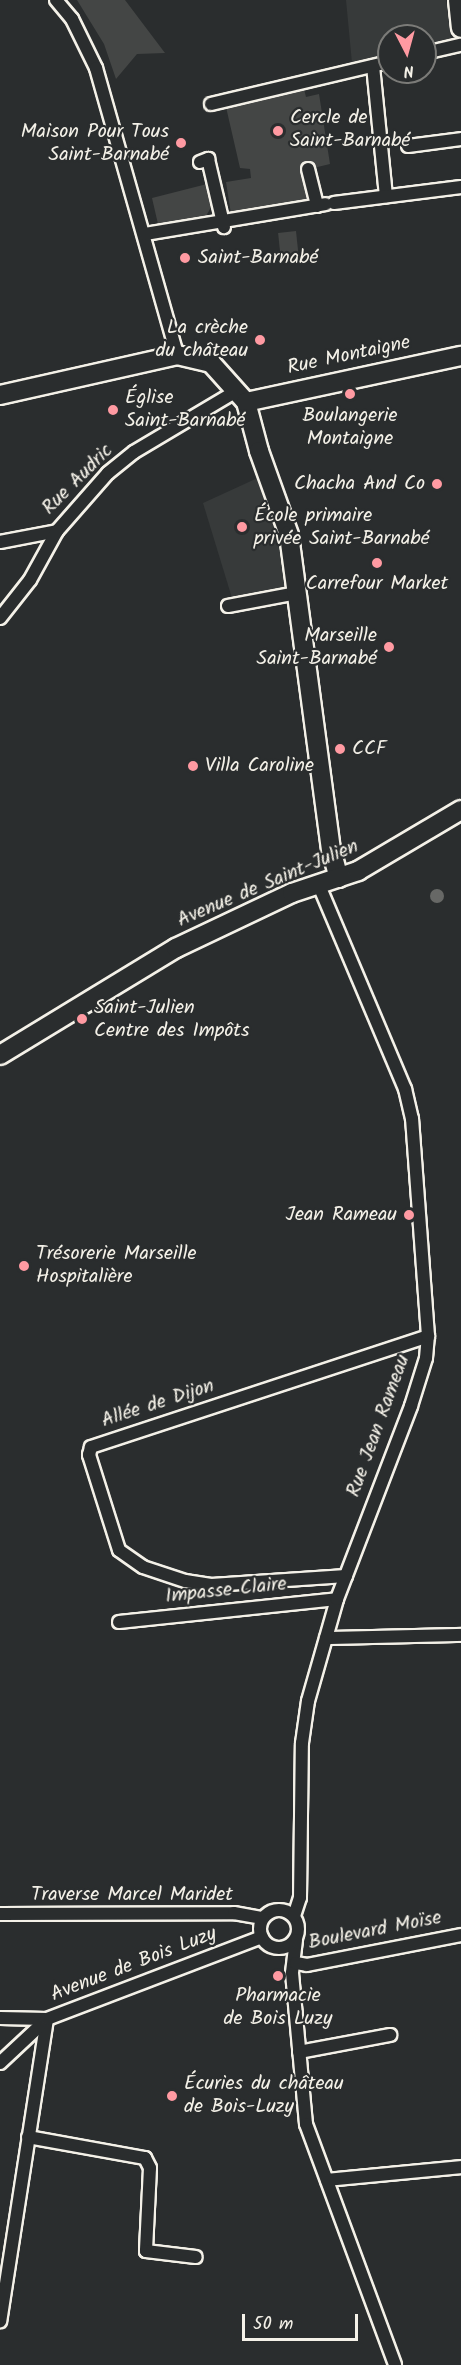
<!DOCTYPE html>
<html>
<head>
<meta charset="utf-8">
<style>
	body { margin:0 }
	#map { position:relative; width:461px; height:2365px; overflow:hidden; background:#2a2d2e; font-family:Kalam,sans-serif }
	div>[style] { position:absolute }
	.built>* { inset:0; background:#373a3a }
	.green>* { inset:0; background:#444645; transform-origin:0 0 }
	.water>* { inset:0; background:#676866 }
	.round { border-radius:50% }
	.roads { filter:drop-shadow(2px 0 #f4f1e8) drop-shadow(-2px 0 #f4f1e8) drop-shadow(0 2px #f4f1e8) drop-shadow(0 -2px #f4f1e8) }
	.street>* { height:12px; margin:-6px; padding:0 6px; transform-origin:6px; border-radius:6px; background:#2a2d2e }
	.street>.ring { margin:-6px; padding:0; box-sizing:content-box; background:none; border:12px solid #2a2d2e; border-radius:50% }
	.secondary>* { height:18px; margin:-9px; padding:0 9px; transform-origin:9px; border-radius:9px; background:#2a2d2e }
	.dots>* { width:16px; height:16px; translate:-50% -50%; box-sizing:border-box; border:3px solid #2a2d2e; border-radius:50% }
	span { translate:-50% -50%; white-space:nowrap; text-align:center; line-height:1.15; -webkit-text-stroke:4.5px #2a2d2e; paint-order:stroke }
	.poi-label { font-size:20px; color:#f4f1e8 }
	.left { translate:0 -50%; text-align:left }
	.right { translate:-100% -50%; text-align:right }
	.street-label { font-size:20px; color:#f4f1e8 }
	.north { position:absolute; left:377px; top:24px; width:60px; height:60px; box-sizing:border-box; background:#2a2d2e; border:2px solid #7b7b78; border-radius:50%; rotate:174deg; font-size:16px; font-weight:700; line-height:24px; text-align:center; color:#f4f1e8 }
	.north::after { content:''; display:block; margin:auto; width:21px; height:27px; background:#ff9aa2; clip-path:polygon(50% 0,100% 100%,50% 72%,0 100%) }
	.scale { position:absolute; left:242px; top:2314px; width:116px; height:27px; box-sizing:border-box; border:3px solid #f4f1e8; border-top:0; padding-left:8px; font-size:18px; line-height:21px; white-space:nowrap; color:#f4f1e8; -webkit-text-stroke:4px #2a2d2e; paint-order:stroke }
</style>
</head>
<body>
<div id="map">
	<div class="built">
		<div style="clip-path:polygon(346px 0,446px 0,451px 41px,425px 47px,425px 36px,389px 36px,389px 55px,352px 63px)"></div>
		<div style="clip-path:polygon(260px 477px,280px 552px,285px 589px,232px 598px,203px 503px)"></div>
	</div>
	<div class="green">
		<div style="clip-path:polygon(77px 0,125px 0,165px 53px,137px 54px,116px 79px,104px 44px)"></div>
		<div style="clip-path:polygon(304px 89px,306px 97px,319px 94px,330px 164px,305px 170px,309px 202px,231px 214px,226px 182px,251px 178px,250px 169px,240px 168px,226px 107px)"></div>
		<div style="clip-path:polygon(211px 183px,214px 202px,206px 216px,158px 224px,152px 198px)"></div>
		<div style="left:296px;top:231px;width:29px;height:18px;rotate:84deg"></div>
	</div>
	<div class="water">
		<div class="round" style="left:430px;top:889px;width:14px;height:14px"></div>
	</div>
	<div class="roads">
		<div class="street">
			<div style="left:56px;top:0;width:25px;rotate:50deg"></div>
			<div style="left:72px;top:19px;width:55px;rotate:63.9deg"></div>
			<div style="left:96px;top:68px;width:298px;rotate:74.2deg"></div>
			<div style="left:425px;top:53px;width:37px;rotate:-13deg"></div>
			<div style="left:373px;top:66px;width:131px;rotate:84.3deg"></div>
			<div style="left:211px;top:104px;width:183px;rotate:-13.3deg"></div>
			<div style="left:408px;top:146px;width:53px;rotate:-7.5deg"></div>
			<div style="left:200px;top:162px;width:9px;rotate:-21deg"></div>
			<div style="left:208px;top:159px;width:70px;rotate:76.8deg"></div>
			<div style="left:308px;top:169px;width:38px;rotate:76deg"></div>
			<div style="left:334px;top:203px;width:128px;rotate:-7.2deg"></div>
			<div style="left:145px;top:234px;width:183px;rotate:-9.4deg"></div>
			<div style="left:0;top:542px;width:58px;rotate:-10.9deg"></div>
			<div style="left:57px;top:531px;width:77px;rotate:-48.7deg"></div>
			<div style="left:108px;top:473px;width:33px;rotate:-39deg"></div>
			<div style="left:134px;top:452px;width:121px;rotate:-30.8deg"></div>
			<div style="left:228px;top:606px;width:70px;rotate:-10.7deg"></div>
			<div style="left:0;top:618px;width:48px;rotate:-51.7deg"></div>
			<div style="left:30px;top:580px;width:56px;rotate:-61.1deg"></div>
			<div style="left:346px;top:1576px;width:135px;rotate:176.2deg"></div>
			<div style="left:211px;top:1585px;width:26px;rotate:-171deg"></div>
			<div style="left:185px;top:1581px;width:44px;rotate:-161.6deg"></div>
			<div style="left:143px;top:1567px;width:29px;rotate:-145deg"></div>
			<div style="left:119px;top:1550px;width:100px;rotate:-107.5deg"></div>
			<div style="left:89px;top:1455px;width:8px;rotate:-76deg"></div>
			<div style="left:91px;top:1447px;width:355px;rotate:-18.2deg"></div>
			<div style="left:119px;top:1622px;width:219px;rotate:-6deg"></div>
			<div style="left:326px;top:1638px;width:135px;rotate:-1.3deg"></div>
			<div class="ring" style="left:260px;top:1910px;width:26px;height:26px"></div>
			<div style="left:0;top:1914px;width:234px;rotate:-0.2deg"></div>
			<div style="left:234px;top:1913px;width:29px;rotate:10deg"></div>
			<div style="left:294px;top:1916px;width:19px;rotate:-72deg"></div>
			<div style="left:300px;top:1898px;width:155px;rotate:-89.3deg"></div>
			<div style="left:302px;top:1743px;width:42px;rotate:-81.9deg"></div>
			<div style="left:308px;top:1701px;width:106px;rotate:-74.1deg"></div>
			<div style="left:337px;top:1599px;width:207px;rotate:-69deg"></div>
			<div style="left:411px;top:1406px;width:50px;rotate:-72.6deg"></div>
			<div style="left:426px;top:1358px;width:22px;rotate:-85deg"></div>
			<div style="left:428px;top:1336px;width:218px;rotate:-94.2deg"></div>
			<div style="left:412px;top:1119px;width:31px;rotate:-103deg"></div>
			<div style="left:405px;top:1089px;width:221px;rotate:-112.9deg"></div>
			<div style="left:296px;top:1940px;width:33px;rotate:97deg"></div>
			<div style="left:292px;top:1973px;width:152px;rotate:84.7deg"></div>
			<div style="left:306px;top:2124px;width:257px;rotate:69.7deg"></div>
			<div style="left:296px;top:1963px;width:11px;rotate:10deg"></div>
			<div style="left:307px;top:1965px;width:157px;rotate:-11deg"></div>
			<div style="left:0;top:2018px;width:47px;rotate:1.2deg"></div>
			<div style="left:47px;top:2019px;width:306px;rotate:98.8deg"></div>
			<div style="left:299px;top:2052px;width:93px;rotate:-10.6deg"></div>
			<div style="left:0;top:2063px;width:64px;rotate:-43.1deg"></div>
			<div style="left:47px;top:2019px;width:230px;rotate:-20.9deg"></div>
			<div style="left:28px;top:2137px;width:119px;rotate:10.2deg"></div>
			<div style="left:145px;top:2158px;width:11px;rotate:63deg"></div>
			<div style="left:150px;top:2168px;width:83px;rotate:92.8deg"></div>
			<div style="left:146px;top:2251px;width:50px;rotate:6.8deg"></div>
			<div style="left:327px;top:2180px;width:135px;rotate:-5.5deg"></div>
		</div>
		<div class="secondary">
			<div style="left:458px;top:0;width:28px;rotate:84deg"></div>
			<div style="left:0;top:395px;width:181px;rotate:-12.7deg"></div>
			<div style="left:177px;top:355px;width:35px;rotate:13deg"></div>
			<div style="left:211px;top:363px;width:52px;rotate:48.1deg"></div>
			<div style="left:246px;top:402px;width:51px;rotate:75.1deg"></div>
			<div style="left:259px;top:451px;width:89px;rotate:70.3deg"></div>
			<div style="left:289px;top:535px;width:317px;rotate:82.4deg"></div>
			<div style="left:331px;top:849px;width:30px;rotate:75deg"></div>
			<div style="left:246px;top:402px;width:220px;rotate:-12.1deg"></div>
			<div style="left:0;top:1055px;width:206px;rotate:-31.3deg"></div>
			<div style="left:176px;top:948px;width:128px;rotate:-25.4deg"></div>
			<div style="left:292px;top:893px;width:70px;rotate:-18.4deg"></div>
			<div style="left:358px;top:871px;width:120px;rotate:-30.6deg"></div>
		</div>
	</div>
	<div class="dots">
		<div style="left:278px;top:131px;background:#ff9aa2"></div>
		<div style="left:181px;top:143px;background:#ff9aa2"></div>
		<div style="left:185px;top:258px;background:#ff9aa2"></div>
		<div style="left:260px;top:340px;background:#ff9aa2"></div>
		<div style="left:350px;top:394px;background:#ff9aa2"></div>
		<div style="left:113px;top:410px;background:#ff9aa2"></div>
		<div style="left:437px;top:484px;background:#ff9aa2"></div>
		<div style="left:242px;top:527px;background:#ff9aa2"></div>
		<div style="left:377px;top:563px;background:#ff9aa2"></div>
		<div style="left:389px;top:647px;background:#ff9aa2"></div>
		<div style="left:340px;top:749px;background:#ff9aa2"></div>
		<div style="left:193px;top:766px;background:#ff9aa2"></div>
		<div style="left:82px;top:1019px;background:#ff9aa2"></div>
		<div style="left:409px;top:1215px;background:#ff9aa2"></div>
		<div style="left:24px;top:1266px;background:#ff9aa2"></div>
		<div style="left:278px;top:1976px;background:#ff9aa2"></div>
		<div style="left:172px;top:2096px;background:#ff9aa2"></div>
	</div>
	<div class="poi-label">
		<span class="left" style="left:290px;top:130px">Cercle de<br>Saint-Barnabé</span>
		<span class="right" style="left:169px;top:144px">Maison Pour Tous<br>Saint-Barnabé</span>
		<span class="left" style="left:198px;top:258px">Saint-Barnabé</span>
		<span class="right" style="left:248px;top:340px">La crèche<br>du château</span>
		<span class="left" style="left:125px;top:410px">Église<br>Saint-Barnabé</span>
		<span style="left:350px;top:428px">Boulangerie<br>Montaigne</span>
		<span class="right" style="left:425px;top:484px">Chacha And Co</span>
		<span class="left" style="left:254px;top:528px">École primaire<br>privée Saint-Barnabé</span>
		<span style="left:377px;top:584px">Carrefour Market</span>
		<span class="right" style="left:377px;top:648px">Marseille<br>Saint-Barnabé</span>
		<span class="left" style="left:352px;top:749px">CCF</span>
		<span class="left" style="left:205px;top:766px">Villa Caroline</span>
		<span class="left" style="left:94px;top:1020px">Saint-Julien<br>Centre des Impôts</span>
		<span class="right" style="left:397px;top:1215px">Jean Rameau</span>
		<span class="left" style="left:36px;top:1266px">Trésorerie Marseille<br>Hospitalière</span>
		<span style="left:278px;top:2008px">Pharmacie<br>de Bois Luzy</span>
		<span class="left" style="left:184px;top:2096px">Écuries du château<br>de Bois-Luzy</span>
	</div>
	<div class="street-label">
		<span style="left:349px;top:356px;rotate:-12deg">Rue Montaigne</span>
		<span style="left:78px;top:480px;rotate:-45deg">Rue Audric</span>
		<span style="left:268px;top:884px;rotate:-23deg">Avenue de Saint-Julien</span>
		<span style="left:158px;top:1404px;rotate:-18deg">Allée de Dijon</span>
		<span style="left:379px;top:1426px;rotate:-70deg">Rue Jean Rameau</span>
		<span style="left:226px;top:1591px;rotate:-6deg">Impasse Claire</span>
		<span style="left:132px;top:1895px">Traverse Marcel Maridet</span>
		<span style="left:375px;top:1931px;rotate:-11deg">Boulevard Moïse</span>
		<span style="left:134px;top:1965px;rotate:-21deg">Avenue de Bois Luzy</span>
	</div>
	<div class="north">N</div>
	<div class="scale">50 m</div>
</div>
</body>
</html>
